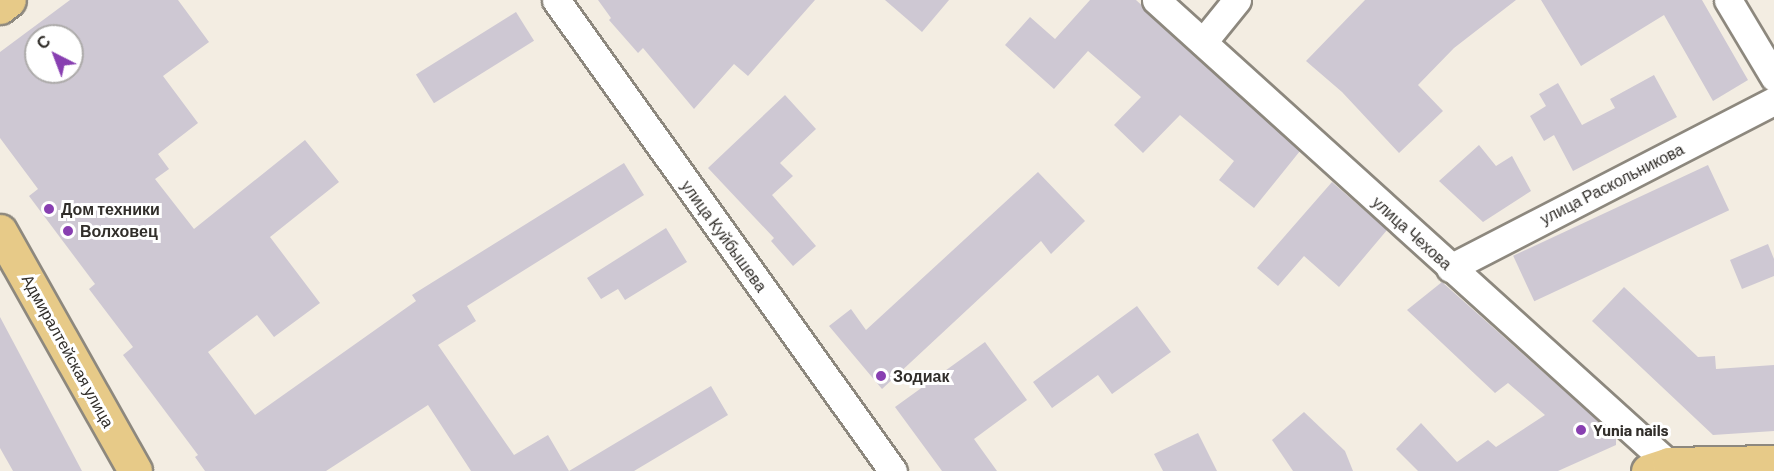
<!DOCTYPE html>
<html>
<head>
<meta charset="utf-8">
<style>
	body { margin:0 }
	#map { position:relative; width:1774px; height:471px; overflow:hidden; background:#f3ede2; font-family:Barlow,sans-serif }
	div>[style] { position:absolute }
	.building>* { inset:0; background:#cec8d3; transform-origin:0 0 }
	.roads { filter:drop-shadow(2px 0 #8d887e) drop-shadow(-2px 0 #8d887e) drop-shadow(0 2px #8d887e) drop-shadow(0 -2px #8d887e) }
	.minor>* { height:27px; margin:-13.5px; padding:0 13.5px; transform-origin:13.5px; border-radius:13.5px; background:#fff }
	.major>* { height:33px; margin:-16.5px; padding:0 16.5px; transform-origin:16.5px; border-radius:16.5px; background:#e7ca88 }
	.dots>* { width:16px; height:16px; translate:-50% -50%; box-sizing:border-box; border:3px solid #fff; border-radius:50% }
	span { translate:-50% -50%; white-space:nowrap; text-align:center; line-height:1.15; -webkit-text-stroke:6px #fff; paint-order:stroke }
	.street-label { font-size:16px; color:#312e2a }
	.poi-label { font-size:16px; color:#312e2a; font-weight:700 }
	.left { translate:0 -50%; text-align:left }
	.north { position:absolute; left:24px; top:24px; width:60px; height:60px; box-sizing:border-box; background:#fff; border:2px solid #adabaa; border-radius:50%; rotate:318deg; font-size:16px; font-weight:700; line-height:24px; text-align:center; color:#312e2a }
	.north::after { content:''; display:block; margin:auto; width:21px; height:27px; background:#883fb1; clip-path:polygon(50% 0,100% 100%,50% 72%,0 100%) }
</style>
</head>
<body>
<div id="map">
	<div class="building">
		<div style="clip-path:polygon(evenodd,70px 0,178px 0,209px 42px,163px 76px,198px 123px,158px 154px,169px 169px,155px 179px,194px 229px,305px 140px,339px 182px,270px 237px,320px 303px,274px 337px,257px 315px,208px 352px,255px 415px,416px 301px,412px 295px,624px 163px,644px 195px,467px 306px,476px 321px,438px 345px,514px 455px,548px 435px,569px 471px,711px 386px,728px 415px,634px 471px,471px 471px,428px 405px,326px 471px,205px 471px,195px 457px,198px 455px,123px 355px,133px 347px,89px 289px,95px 284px,29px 196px,38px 189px,0 138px,0 52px,70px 0,36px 36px,72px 36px,72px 72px,36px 72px,36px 36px)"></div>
		<div style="clip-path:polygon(598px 0,815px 0,748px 76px,734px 64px,694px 109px,643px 48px,638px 53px,609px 20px,611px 18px)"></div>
		<div style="clip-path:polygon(885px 0,949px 0,922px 32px)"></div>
		<div style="clip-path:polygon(1090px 0,1136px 0,1300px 151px,1254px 208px,1219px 180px,1234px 161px,1180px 115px,1143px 153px,1114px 125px,1141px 97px,1088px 51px,1054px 89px,1005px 45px,1030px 17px,1055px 39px)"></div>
		<div style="clip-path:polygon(1365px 0,1516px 0,1454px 48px,1418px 85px,1443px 111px,1399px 153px,1342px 92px,1306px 61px)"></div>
		<div style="clip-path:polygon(1541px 0,1702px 0,1748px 80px,1713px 101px,1664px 15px,1581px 66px)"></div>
		<div style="left:516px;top:12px;width:34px;height:118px;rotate:58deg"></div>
		<div style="clip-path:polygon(1654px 75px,1677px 117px,1573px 171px,1554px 135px,1544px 141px,1530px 116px,1546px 106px,1539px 94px,1558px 83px,1582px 125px,1615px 108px,1610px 99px)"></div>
		<div style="clip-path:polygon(785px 95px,816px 129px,780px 163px,793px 176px,772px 195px,816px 246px,793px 266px,771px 241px,774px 238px,708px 168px)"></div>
		<div style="clip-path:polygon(1479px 145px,1496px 166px,1512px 156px,1531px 191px,1483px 222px,1439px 181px)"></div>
		<div style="left:1708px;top:165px;width:50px;height:215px;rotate:65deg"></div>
		<div style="clip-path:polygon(1038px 172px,1085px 221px,1051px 254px,1041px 241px,882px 389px,829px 326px,851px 309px,866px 330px)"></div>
		<div style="clip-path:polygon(1332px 182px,1387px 230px,1339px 287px,1304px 256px,1278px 286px,1257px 268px)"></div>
		<div style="clip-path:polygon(666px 228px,687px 262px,625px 300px,618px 289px,601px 299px,587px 278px)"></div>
		<div style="clip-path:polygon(1768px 244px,1774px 259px,1774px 276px,1742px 289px,1730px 260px)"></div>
		<div style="clip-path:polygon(1442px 282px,1616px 437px,1616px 445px,1558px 471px,1418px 471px,1396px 449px,1421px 423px,1457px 462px,1488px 440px,1496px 447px,1545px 415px,1508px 383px,1495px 393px,1407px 310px)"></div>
		<div style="clip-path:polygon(1624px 287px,1698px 357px,1715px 356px,1716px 369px,1774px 365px,1774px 431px,1713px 435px,1592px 321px)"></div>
		<div style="clip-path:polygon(1137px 306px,1171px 352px,1112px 394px,1098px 375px,1052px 408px,1033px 382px)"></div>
		<div style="clip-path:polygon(0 317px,82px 471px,13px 471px,0 448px)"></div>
		<div style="clip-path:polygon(985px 342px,1027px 400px,974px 439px,997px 471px,942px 471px,895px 407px)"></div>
		<div style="clip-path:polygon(1304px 412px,1345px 451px,1353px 471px,1293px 471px,1272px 440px)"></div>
		<div style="clip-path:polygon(1198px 433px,1217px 471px,1163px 471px,1154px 454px)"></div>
	</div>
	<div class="roads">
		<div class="minor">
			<div style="left:556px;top:0;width:579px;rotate:54.42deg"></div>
			<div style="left:1156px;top:0;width:692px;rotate:42.13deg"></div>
			<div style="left:1728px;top:0;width:90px;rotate:59.1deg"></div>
			<div style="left:1203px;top:42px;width:54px;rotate:-51deg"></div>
			<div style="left:1450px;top:268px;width:365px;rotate:-27.3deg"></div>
		</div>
		<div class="major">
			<div style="left:0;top:7px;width:11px;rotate:-38deg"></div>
			<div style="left:0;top:231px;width:275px;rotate:60.6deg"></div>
			<div style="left:1648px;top:471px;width:22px;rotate:-18deg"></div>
			<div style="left:1669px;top:464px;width:105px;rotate:-1.1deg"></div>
		</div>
	</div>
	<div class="dots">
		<div style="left:49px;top:209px;background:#883fb1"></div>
		<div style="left:68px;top:231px;background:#883fb1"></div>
		<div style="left:881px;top:376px;background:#883fb1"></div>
		<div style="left:1581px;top:430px;background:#883fb1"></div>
	</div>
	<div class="street-label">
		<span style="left:1612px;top:184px;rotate:-27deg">улица Раскольникова</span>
		<span style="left:1412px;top:233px;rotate:42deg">улица Чехова</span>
		<span style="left:724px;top:236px;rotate:54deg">улица Куйбышева</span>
		<span style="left:68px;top:351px;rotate:61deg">Адмиралтейская улица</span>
	</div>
	<div class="poi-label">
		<span class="left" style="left:61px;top:209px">Дом техники</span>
		<span class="left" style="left:80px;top:231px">Волховец</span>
		<span class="left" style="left:893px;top:376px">Зодиак</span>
		<span class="left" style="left:1593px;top:430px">Yunia nails</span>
	</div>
	<div class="north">С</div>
</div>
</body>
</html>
